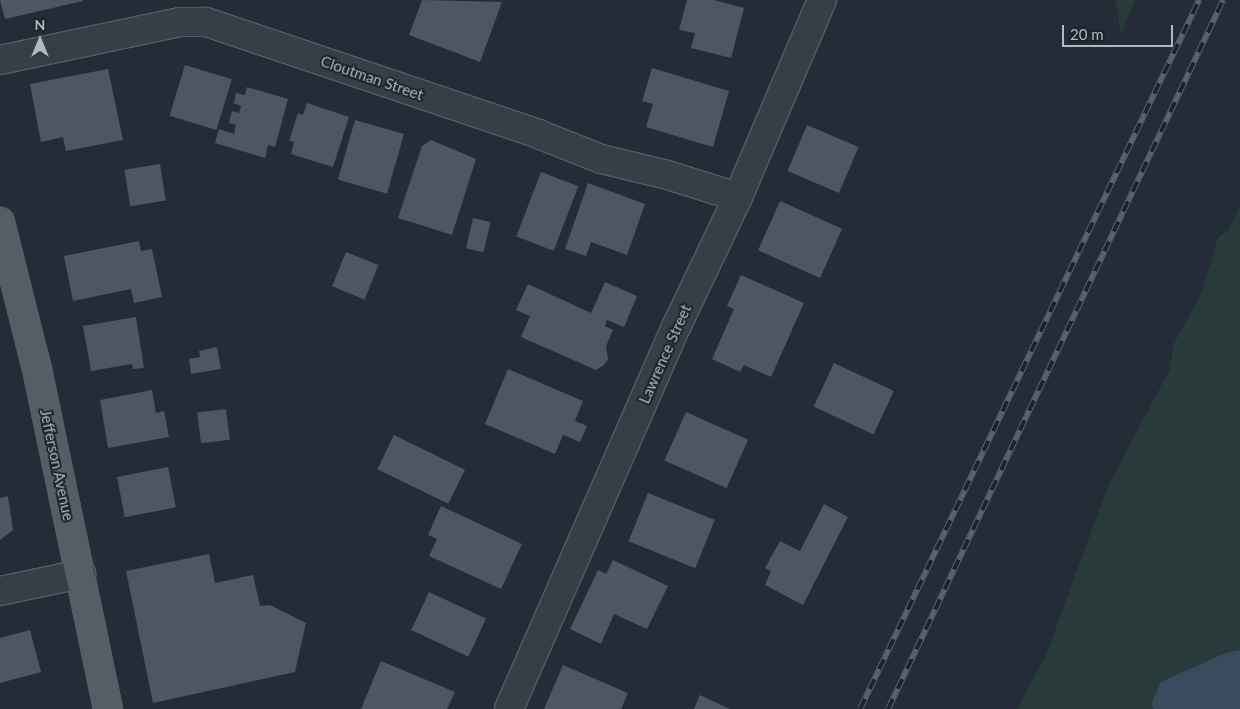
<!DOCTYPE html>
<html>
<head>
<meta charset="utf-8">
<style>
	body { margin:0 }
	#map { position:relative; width:1240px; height:709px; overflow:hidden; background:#242c37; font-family:Lato,sans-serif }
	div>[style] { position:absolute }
	.green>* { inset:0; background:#283a3a }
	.water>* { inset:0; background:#3a4b5e }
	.building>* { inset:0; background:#4c5762; transform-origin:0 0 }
	.roads { filter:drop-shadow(1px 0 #555c65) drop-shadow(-1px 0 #555c65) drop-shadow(0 1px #555c65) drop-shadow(0 -1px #555c65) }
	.minor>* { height:28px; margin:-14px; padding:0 14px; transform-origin:14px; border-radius:14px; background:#373e47 }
	.major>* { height:28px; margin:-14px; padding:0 14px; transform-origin:14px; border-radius:14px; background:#555d67 }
	.rail>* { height:5.5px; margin-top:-2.75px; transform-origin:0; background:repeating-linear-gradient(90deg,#1c232c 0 11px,#59626e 0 22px); box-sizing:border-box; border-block:1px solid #59626e }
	span { translate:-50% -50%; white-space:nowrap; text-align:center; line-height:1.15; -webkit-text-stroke:4px #1c232c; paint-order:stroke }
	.street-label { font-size:15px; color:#b2b9c3 }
	.north { position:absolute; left:15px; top:15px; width:50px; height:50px; -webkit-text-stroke:4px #1c232c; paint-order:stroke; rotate:0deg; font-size:14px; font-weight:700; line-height:20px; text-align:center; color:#b2b9c3 }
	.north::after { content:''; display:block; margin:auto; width:18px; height:22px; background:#b2b9c3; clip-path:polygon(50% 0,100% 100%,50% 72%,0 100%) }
	.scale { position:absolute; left:1062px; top:25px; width:111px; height:22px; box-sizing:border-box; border:2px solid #b2b9c3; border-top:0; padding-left:6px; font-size:15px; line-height:18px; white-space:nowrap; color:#b2b9c3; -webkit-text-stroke:4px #1c232c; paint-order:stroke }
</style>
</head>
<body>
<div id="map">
	<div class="green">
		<div style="clip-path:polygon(1115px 0,1135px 0,1121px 35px,1118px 15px)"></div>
		<div style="clip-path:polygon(1240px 206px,1240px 650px,1225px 653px,1151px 704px,1154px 709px,1017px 709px,1046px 655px,1108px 486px,1170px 369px,1173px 345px,1201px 294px,1218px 238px,1229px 229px)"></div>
	</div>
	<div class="water">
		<div style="clip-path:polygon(1240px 650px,1240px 709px,1154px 709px,1151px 704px,1161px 682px,1225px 653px)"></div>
	</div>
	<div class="building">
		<div style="clip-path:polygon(0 0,83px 0,83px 1px,5px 19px)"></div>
		<div style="clip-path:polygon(422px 0,502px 2px,480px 62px,409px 35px)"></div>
		<div style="clip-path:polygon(687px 0,714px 0,744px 8px,731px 58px,691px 48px,695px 33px,679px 30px)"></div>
		<div style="left:185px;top:65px;width:49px;height:53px;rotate:17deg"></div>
		<div style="clip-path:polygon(652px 68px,729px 91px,713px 147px,646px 127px,653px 104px,642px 101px)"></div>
		<div style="clip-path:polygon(108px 69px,123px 140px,66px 151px,63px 137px,41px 142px,30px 84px)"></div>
		<div style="clip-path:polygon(247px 87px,288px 99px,275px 147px,268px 145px,265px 158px,215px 143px,219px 129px,234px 134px,236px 125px,229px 123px,232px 111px,239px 113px,241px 106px,234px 103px,236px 93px,245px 95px)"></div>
		<div style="clip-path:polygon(307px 103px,349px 117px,333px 167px,291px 154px,294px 142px,289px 141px,298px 113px,303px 115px)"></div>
		<div style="left:355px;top:120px;width:51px;height:62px;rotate:16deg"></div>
		<div style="left:807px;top:125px;width:56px;height:50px;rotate:23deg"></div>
		<div style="clip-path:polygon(431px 140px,476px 159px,452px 235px,398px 218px,422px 146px)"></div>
		<div style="left:160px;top:164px;width:37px;height:36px;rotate:81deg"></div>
		<div style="left:541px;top:172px;width:40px;height:69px;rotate:21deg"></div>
		<div style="clip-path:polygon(588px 183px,645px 204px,627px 255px,591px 242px,586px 256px,565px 249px)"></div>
		<div style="left:780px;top:201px;width:68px;height:54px;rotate:24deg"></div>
		<div style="left:473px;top:218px;width:18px;height:31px;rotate:13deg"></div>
		<div style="clip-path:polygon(139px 241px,141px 251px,152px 249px,162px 297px,134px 303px,131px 289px,73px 301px,64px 256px)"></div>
		<div style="left:346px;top:252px;width:35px;height:37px;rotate:22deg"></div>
		<div style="clip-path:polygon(741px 275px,804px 303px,771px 377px,744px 365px,740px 372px,712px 359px,734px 309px,727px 306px)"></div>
		<div style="clip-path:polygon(605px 282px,637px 296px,624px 327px,607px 320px,605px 326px,613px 330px,606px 346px,608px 359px,604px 365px,596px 370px,521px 337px,530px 316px,516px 310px,528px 284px,591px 313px)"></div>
		<div style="clip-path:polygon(136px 317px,144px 368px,133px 369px,132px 364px,91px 371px,83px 326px)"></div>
		<div style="clip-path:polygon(217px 347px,221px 369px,191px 374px,189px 359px,200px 357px,199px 351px)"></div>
		<div style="left:834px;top:363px;width:66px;height:48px;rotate:25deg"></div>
		<div style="clip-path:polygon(508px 369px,583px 401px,575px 421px,587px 426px,580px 442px,563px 435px,555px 454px,485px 424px)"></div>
		<div style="clip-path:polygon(152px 390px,156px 413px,164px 411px,169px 437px,108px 448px,100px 400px)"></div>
		<div style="left:226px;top:409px;width:31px;height:29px;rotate:83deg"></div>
		<div style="left:686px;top:412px;width:68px;height:53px;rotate:24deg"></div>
		<div style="left:394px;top:435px;width:79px;height:38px;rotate:26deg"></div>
		<div style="left:168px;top:467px;width:41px;height:52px;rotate:79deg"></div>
		<div style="left:648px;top:493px;width:72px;height:52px;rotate:22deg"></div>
		<div style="clip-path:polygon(8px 496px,13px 530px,0 540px,0 498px)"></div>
		<div style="clip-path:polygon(824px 504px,848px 517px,803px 605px,765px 585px,771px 571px,765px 568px,780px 541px,800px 551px)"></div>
		<div style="clip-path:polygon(441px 506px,522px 544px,501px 589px,429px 556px,437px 539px,428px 535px)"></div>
		<div style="clip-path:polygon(209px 554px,215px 583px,253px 575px,260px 606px,270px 605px,306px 623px,295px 672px,153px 703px,126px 571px)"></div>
		<div style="clip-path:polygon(613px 560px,668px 586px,647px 629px,614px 614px,601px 644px,570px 629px,598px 570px,606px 574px)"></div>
		<div style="left:429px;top:592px;width:63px;height:42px;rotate:25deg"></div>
		<div style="clip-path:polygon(30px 630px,41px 672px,0 683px,0 638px)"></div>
		<div style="clip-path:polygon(381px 661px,455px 692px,447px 709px,361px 709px)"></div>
		<div style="clip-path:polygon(563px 665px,628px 693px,621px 709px,544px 709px)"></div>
		<div style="clip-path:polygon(700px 695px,730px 709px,694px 709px)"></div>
	</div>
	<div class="roads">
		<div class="minor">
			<div style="left:0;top:60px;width:184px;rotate:-11.9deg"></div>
			<div style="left:180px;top:22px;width:26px"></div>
			<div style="left:206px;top:22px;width:350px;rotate:18.6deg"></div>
			<div style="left:538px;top:134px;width:68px;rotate:21.6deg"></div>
			<div style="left:601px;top:159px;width:65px;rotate:13.4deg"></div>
			<div style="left:664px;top:174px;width:77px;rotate:17.3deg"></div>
			<div style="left:0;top:591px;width:83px;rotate:-11.9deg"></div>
			<div style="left:509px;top:709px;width:419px;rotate:-66.4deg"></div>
			<div style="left:677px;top:325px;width:142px;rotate:-64.5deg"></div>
			<div style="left:738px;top:197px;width:214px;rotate:-66.9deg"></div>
		</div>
		<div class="major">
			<div style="left:0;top:222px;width:152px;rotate:75.9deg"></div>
			<div style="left:37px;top:369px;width:347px;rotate:78.2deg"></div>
		</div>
	</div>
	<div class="rail">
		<div style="left:860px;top:709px;width:786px;rotate:-64.45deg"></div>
		<div style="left:888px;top:709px;width:784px;rotate:-64.71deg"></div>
	</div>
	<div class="street-label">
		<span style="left:372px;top:78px;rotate:19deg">Cloutman Street</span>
		<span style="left:665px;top:354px;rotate:-66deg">Lawrence Street</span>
		<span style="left:57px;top:465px;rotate:78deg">Jefferson Avenue</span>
	</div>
	<div class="north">N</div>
	<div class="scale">20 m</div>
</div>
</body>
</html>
